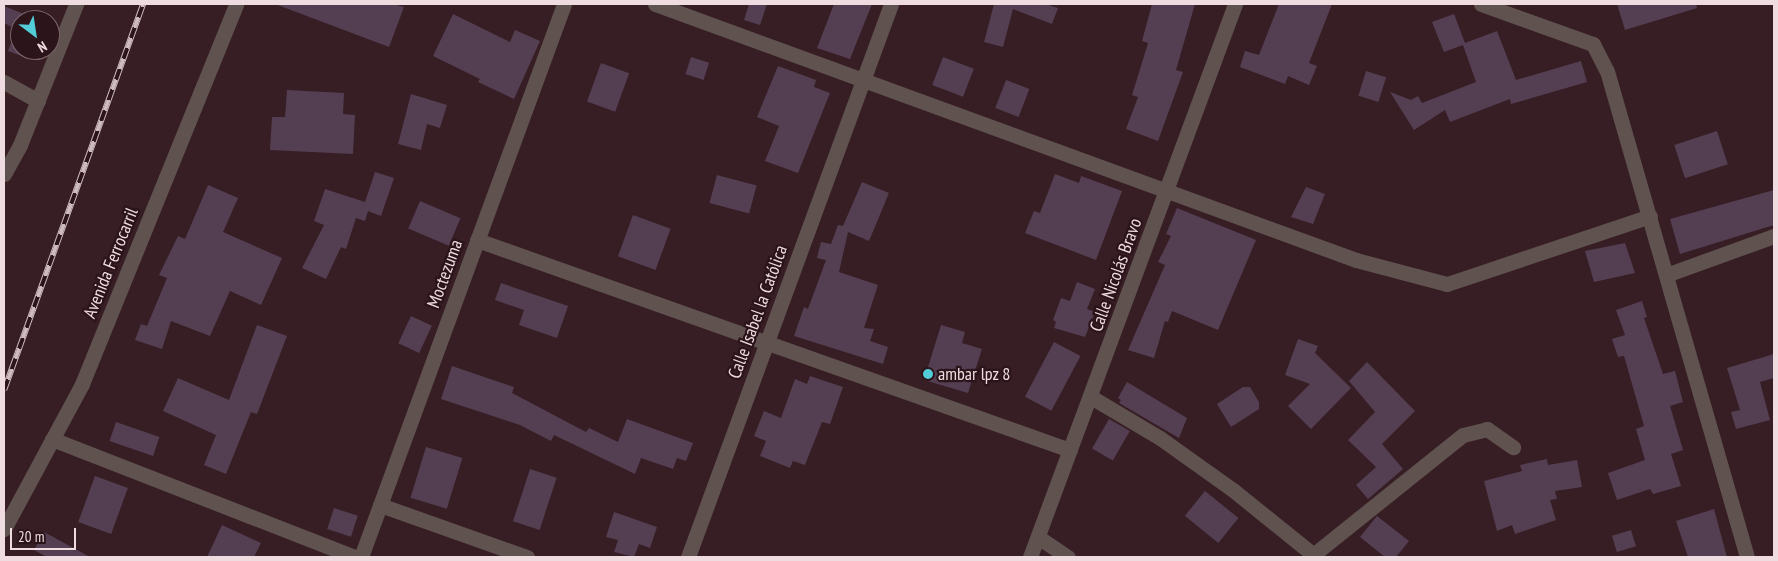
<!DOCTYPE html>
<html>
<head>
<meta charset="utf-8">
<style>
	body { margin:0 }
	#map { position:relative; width:1778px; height:561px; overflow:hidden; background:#371d24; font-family:"PT Sans Narrow",sans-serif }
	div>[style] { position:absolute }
	.building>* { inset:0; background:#543f52; transform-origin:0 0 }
	.minor>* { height:15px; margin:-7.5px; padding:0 7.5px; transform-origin:7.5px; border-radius:7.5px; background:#5f524f }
	.rail>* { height:5.5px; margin-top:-2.75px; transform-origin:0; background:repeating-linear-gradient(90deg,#2c141b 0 11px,#cebbbf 0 22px); box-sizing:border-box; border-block:1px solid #cebbbf }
	.dots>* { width:14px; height:14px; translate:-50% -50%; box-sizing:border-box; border:2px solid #2c141b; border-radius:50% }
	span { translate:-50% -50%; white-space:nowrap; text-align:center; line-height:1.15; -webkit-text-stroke:4.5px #2c141b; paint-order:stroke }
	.street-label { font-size:18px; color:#eedce0 }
	.poi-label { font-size:18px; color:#eedce0 }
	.left { translate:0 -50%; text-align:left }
	.frame { position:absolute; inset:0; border:5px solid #eedce0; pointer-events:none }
	.north { position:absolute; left:10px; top:10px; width:50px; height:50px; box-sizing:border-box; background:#2c141b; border:1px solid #7a646a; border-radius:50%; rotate:149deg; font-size:14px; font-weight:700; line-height:20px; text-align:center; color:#eedce0 }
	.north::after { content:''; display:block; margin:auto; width:18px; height:22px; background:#52ccd6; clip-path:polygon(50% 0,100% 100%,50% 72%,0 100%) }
	.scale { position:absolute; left:10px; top:528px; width:66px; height:22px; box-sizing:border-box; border:2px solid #eedce0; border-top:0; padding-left:6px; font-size:15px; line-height:18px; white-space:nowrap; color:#eedce0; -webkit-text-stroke:4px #2c141b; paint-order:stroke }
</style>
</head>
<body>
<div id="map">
	<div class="building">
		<div style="clip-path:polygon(275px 4px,393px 4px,404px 7px,389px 47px)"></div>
		<div style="clip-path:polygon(749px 4px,767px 4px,760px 25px,744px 20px)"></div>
		<div style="clip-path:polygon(834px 4px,872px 4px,850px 59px,817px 48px)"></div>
		<div style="clip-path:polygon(994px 4px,1045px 4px,1058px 8px,1052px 24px,1013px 9px,1003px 47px,984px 42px)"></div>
		<div style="clip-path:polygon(1152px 4px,1195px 4px,1176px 70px,1183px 72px,1158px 141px,1126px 129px,1138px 97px,1132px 95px,1148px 43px,1142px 41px)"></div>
		<div style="clip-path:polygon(1279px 4px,1332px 4px,1309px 63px,1317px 66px,1309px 85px,1288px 76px,1285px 84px,1240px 67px,1245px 51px,1259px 55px)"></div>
		<div style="clip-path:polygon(1617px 4px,1696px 4px,1697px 8px,1625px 30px)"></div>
		<div style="clip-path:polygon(4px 6px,39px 20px,20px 20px,20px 50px,30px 50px,27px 58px,8px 51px,16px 29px,4px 23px)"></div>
		<div style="clip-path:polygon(453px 14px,510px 42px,515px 30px,540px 41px,514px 99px,478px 82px,480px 79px,433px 56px)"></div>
		<div style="clip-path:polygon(1454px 14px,1465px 43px,1497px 31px,1516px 80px,1581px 61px,1587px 82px,1511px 104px,1510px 99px,1450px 122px,1445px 110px,1414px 130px,1390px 92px,1411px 100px,1418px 96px,1422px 103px,1476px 82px,1463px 45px,1444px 52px,1432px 22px)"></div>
		<div style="left:691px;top:57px;width:19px;height:18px;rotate:18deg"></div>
		<div style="left:943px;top:57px;width:33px;height:30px;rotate:21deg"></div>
		<div style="left:601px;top:63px;width:30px;height:41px;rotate:20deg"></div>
		<div style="clip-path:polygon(778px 66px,816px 80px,814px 87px,830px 93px,798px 173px,765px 161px,779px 126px,757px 117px)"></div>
		<div style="left:1366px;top:71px;width:21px;height:26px;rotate:17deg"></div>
		<div style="left:1006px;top:80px;width:25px;height:30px;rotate:21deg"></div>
		<div style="clip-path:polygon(287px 90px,344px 93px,343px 114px,355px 115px,353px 154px,270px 150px,272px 117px,285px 117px)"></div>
		<div style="clip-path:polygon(411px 94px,447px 105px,440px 128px,427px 124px,421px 150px,398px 144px)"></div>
		<div style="left:1717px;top:131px;width:35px;height:45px;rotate:72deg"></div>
		<div style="clip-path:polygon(375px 172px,394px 178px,381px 216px,368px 211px,365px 221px,356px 218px,346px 249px,341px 247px,326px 279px,302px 268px,324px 225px,314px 221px,325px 189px,365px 202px)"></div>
		<div style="clip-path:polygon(1055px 174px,1079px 183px,1081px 176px,1122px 191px,1096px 260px,1025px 233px,1034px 211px,1040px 213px)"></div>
		<div style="left:717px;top:175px;width:41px;height:29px;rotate:15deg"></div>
		<div style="clip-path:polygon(862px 182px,889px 193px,869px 241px,848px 232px,839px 272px,878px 285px,864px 328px,874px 329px,870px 341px,888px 347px,883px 364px,794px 336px,804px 307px,808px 309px,826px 260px,817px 258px,821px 242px,831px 244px,838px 225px,843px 226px)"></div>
		<div style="clip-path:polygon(208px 185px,238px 198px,223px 232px,282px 258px,261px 305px,230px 291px,210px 336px,171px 321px,162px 349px,135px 340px,141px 324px,147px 326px,167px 278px,159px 275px,178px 236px,185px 239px)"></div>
		<div style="clip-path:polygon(1306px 187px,1325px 194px,1313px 224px,1291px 217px)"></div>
		<div style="clip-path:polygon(1774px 190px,1774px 225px,1680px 254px,1670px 219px)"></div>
		<div style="left:420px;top:201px;width:44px;height:30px;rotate:23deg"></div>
		<div style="clip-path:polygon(1177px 208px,1256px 240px,1218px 330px,1172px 311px,1168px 322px,1165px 321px,1154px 358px,1128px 350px,1165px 265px,1158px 262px,1171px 236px,1166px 234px)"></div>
		<div style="left:633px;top:215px;width:40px;height:44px;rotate:20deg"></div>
		<div style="clip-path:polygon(1625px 243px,1635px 273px,1594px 282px,1585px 251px)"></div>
		<div style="clip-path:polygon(1077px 282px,1095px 289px,1087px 309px,1095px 312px,1085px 337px,1054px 328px,1056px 322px,1053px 320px,1061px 298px,1070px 301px)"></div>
		<div style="clip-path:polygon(501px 283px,568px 306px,557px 338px,519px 325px,524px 310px,495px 300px)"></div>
		<div style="clip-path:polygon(1642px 301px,1647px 317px,1644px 318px,1663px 374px,1675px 371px,1683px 402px,1670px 406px,1683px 450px,1671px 454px,1681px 486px,1653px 494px,1650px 489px,1617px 500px,1608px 473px,1645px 460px,1636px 429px,1644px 426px,1624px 356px,1618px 357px,1612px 339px,1625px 335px,1616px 310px)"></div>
		<div style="left:411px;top:316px;width:23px;height:30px;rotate:25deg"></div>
		<div style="clip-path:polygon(257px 325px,287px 336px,257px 414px,251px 412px,226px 474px,204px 465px,216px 435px,163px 411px,178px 378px,229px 400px)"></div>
		<div style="clip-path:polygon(941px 325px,965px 332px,962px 343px,982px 349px,968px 393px,924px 380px)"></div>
		<div style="clip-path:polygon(1298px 339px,1318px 346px,1315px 353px,1351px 388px,1311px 429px,1288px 406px,1310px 384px,1285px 375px)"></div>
		<div style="left:1054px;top:342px;width:30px;height:62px;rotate:28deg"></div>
		<div style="clip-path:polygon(1774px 354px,1774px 378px,1760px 382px,1770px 420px,1736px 429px,1731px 412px,1740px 410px,1727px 368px)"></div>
		<div style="clip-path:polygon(1367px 362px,1415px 411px,1382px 444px,1403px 469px,1368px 499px,1356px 485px,1376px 467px,1348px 440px,1375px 412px,1349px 381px)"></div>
		<div style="clip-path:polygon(452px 366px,514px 387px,512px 393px,586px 432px,589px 428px,618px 442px,627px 419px,693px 443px,686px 461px,677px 458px,673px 469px,641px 458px,635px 474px,554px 435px,551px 441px,520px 425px,441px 399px)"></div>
		<div style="clip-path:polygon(810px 376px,843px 387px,830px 424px,822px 422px,805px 465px,793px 461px,790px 468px,760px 456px,766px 441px,754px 436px,764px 411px,781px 418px,795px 379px,807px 384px)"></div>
		<div style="clip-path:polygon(1127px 382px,1187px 418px,1179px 438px,1119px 403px,1121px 400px,1118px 398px)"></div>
		<div style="clip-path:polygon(1243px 387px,1250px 387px,1259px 402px,1259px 409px,1231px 427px,1217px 404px)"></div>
		<div style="left:1109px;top:419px;width:24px;height:34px;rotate:30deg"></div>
		<div style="left:116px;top:422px;width:46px;height:20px;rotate:19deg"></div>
		<div style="left:426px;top:447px;width:38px;height:53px;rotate:17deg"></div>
		<div style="clip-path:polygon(1547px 459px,1548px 465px,1577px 460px,1582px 487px,1555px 491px,1557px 499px,1550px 500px,1556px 520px,1515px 534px,1512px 525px,1497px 531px,1484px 481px,1522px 471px,1520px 465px)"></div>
		<div style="left:530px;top:469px;width:28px;height:55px;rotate:18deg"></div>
		<div style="left:95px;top:476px;width:35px;height:49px;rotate:20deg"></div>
		<div style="left:1205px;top:491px;width:43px;height:32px;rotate:39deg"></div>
		<div style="left:334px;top:508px;width:25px;height:22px;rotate:18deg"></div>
		<div style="clip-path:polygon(1714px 509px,1727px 557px,1688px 557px,1676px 521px)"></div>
		<div style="clip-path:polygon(614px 512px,657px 527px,650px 548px,639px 544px,634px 557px,614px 552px,618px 540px,606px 537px)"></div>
		<div style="clip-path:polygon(1377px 516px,1409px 541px,1396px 557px,1385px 557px,1360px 537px)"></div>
		<div style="clip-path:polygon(222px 525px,261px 543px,254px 557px,207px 557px)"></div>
		<div style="left:1631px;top:530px;width:17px;height:20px;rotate:73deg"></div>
		<div style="clip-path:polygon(44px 532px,90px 557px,47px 557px,34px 550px)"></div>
	</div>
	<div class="minor">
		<div style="left:655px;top:4px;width:746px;rotate:20.06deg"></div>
		<div style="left:1356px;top:260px;width:94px;rotate:14.8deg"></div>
		<div style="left:1447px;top:284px;width:214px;rotate:-18.5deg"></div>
		<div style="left:1481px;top:4px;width:119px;rotate:19.7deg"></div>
		<div style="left:1593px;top:44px;width:30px;rotate:63deg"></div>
		<div style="left:1607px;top:71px;width:506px;rotate:73.93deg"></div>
		<div style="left:4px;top:82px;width:39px;rotate:29deg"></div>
		<div style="left:4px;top:174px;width:33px;rotate:-61deg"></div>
		<div style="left:20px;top:145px;width:152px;rotate:-68.3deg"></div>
		<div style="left:477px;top:240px;width:629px;rotate:19.5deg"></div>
		<div style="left:1666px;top:275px;width:115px;rotate:-19.9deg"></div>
		<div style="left:1091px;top:397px;width:80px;rotate:30.7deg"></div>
		<div style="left:1160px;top:438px;width:90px;rotate:35.5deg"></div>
		<div style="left:1233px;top:490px;width:107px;rotate:38.9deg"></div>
		<div style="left:52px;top:439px;width:325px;rotate:21.3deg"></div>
		<div style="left:380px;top:505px;width:156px;rotate:19.5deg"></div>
		<div style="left:4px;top:529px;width:165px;rotate:-61.7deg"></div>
		<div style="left:82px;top:384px;width:410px;rotate:-67.9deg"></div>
		<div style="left:1038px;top:537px;width:36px;rotate:34deg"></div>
		<div style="left:1313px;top:555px;width:192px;rotate:-38.7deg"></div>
		<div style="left:1463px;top:435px;width:25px;rotate:-14deg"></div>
		<div style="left:1487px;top:429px;width:32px;rotate:35deg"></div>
		<div style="left:361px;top:557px;width:589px;rotate:-69.84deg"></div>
		<div style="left:688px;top:557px;width:589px;rotate:-69.84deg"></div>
		<div style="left:1030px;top:557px;width:590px;rotate:-69.66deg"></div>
	</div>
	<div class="rail">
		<div style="left:4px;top:390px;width:410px;rotate:-70.2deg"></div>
	</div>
	<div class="dots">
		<div style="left:928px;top:374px;background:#52ccd6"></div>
	</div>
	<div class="street-label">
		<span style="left:111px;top:263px;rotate:-68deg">Avenida Ferrocarril</span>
		<span style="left:445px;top:274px;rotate:-70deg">Moctezuma</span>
		<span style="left:1116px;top:275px;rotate:-70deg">Calle Nicolás Bravo</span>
		<span style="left:758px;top:312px;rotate:-70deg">Calle Isabel la Católica</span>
	</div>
	<div class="poi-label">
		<span class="left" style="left:938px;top:374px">ambar lpz 8</span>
	</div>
	<div class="frame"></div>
	<div class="north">N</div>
	<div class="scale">20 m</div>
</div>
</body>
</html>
